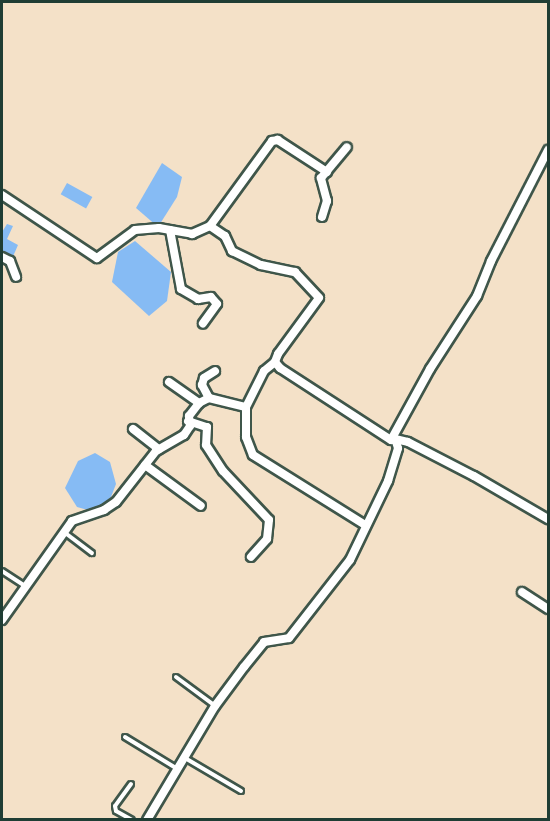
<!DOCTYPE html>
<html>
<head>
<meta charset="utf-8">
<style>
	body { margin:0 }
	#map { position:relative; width:550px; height:821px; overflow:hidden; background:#f4e1c8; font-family:Delius,sans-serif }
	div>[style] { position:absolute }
	.water>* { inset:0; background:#86bbf4; transform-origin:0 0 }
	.roads { filter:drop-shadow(2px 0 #3f564a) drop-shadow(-2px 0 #3f564a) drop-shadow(0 2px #3f564a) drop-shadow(0 -2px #3f564a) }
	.service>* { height:4px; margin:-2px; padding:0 2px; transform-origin:2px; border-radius:2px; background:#fff }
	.minor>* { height:8px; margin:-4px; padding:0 4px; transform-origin:4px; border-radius:4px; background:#fff }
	span { translate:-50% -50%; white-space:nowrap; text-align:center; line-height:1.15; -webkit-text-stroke:4.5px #f7f3e8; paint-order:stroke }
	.frame { position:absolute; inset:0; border:3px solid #1f3d34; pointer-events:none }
</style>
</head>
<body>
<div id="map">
	<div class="water">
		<div style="clip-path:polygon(162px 163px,182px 177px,177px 197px,158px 227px,136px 208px)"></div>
		<div style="left:67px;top:183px;width:29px;height:13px;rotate:29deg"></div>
		<div style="clip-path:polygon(7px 224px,13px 226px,7px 239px,18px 245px,11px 261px,2px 256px,2px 232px)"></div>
		<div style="clip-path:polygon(135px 241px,171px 272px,167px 301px,149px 316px,112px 282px,118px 252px)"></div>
		<div style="clip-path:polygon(95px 453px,110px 462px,116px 484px,111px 497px,95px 512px,77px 507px,65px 488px,78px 461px)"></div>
	</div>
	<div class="roads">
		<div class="service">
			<div style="left:64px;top:532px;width:35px;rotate:37deg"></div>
			<div style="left:2px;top:571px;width:27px;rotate:33deg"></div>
			<div style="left:176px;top:677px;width:47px;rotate:36.4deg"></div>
			<div style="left:125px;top:737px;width:60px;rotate:31.3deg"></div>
			<div style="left:185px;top:758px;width:65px;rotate:30.5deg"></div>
			<div style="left:131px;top:784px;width:27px;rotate:126deg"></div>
			<div style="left:115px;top:806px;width:5px;rotate:79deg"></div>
			<div style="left:116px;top:811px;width:18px;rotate:29deg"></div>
		</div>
		<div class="minor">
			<div style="left:327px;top:172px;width:59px;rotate:-146.9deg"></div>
			<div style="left:278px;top:140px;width:6px;rotate:171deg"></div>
			<div style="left:272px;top:141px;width:105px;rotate:126.1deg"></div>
			<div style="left:210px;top:226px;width:18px;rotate:34deg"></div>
			<div style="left:225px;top:236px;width:17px;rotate:65deg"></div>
			<div style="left:232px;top:251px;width:32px;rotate:26deg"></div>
			<div style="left:261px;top:265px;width:35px;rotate:12deg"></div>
			<div style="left:295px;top:272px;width:35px;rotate:47deg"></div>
			<div style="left:319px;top:298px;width:69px;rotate:126.2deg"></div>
			<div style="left:278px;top:354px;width:9px;rotate:111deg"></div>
			<div style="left:275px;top:362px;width:8px;rotate:50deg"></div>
			<div style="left:280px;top:368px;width:132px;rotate:33deg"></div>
			<div style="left:391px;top:440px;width:81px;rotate:-61.2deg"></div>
			<div style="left:430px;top:369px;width:87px;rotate:-57.2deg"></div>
			<div style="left:477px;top:296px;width:38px;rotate:-68deg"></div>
			<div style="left:491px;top:261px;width:125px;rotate:-62.8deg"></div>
			<div style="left:2px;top:195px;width:114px;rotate:33.6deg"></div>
			<div style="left:97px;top:258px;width:47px;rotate:-36.4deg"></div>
			<div style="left:135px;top:230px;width:24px;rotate:-5deg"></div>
			<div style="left:159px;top:228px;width:34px;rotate:10deg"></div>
			<div style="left:192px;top:234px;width:20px;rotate:-24deg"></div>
			<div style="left:322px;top:217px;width:17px;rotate:-73deg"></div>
			<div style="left:327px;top:201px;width:24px;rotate:-105deg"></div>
			<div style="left:321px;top:178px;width:40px;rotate:-50deg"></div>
			<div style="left:170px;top:230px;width:60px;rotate:79.4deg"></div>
			<div style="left:181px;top:289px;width:20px;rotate:30deg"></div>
			<div style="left:198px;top:299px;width:13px;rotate:-9deg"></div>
			<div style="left:211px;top:297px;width:9px;rotate:49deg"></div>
			<div style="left:217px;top:304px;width:24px;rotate:126deg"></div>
			<div style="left:2px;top:257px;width:9px;rotate:27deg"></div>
			<div style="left:10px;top:261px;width:17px;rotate:69deg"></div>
			<div style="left:169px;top:382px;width:37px;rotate:35deg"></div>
			<div style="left:209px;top:398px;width:15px;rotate:-118deg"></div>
			<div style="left:202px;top:385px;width:7px;rotate:-74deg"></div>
			<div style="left:204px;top:378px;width:13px;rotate:-32deg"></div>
			<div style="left:246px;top:407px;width:30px;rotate:90deg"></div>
			<div style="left:246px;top:437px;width:19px;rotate:69deg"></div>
			<div style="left:253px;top:455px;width:132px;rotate:32deg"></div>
			<div style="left:188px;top:421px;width:20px;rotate:18deg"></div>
			<div style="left:207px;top:427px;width:18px;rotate:93deg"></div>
			<div style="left:206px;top:445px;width:31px;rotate:57deg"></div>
			<div style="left:223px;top:471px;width:67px;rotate:46.8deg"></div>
			<div style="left:269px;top:520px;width:19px;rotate:96deg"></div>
			<div style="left:267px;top:539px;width:24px;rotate:132deg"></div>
			<div style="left:133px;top:429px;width:33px;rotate:38deg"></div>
			<div style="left:145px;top:465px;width:69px;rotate:36.2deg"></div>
			<div style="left:522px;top:592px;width:31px;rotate:33deg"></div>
			<div style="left:2px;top:620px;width:121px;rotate:-54.7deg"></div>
			<div style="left:72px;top:521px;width:34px;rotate:-19deg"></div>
			<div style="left:104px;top:510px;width:14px;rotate:-34deg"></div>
			<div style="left:116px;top:502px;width:65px;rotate:-51.9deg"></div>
			<div style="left:156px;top:451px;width:32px;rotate:-30deg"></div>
			<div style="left:184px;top:435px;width:11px;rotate:-56deg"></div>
			<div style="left:190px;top:426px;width:10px;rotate:-96deg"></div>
			<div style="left:189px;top:416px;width:16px;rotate:-52deg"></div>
			<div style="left:199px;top:403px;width:11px;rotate:-27deg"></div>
			<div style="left:209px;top:398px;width:38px;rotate:14deg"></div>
			<div style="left:246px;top:407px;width:40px;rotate:-63.4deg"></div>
			<div style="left:264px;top:371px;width:14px;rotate:-39deg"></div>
			<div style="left:147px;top:820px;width:133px;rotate:-59.2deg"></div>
			<div style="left:215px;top:706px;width:49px;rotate:-53.4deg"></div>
			<div style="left:244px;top:667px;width:32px;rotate:-51deg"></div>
			<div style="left:264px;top:642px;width:25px;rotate:-9deg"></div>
			<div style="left:289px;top:638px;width:99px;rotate:-52deg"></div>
			<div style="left:350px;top:560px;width:88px;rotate:-64.3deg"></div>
			<div style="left:388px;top:481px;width:34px;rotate:-73deg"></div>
			<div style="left:398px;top:448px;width:9px;rotate:-108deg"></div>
			<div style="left:395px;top:439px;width:13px;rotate:13deg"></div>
			<div style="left:408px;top:442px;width:74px;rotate:27.3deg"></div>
			<div style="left:474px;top:476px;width:86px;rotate:30.2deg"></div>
		</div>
	</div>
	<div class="frame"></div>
</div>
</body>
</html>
